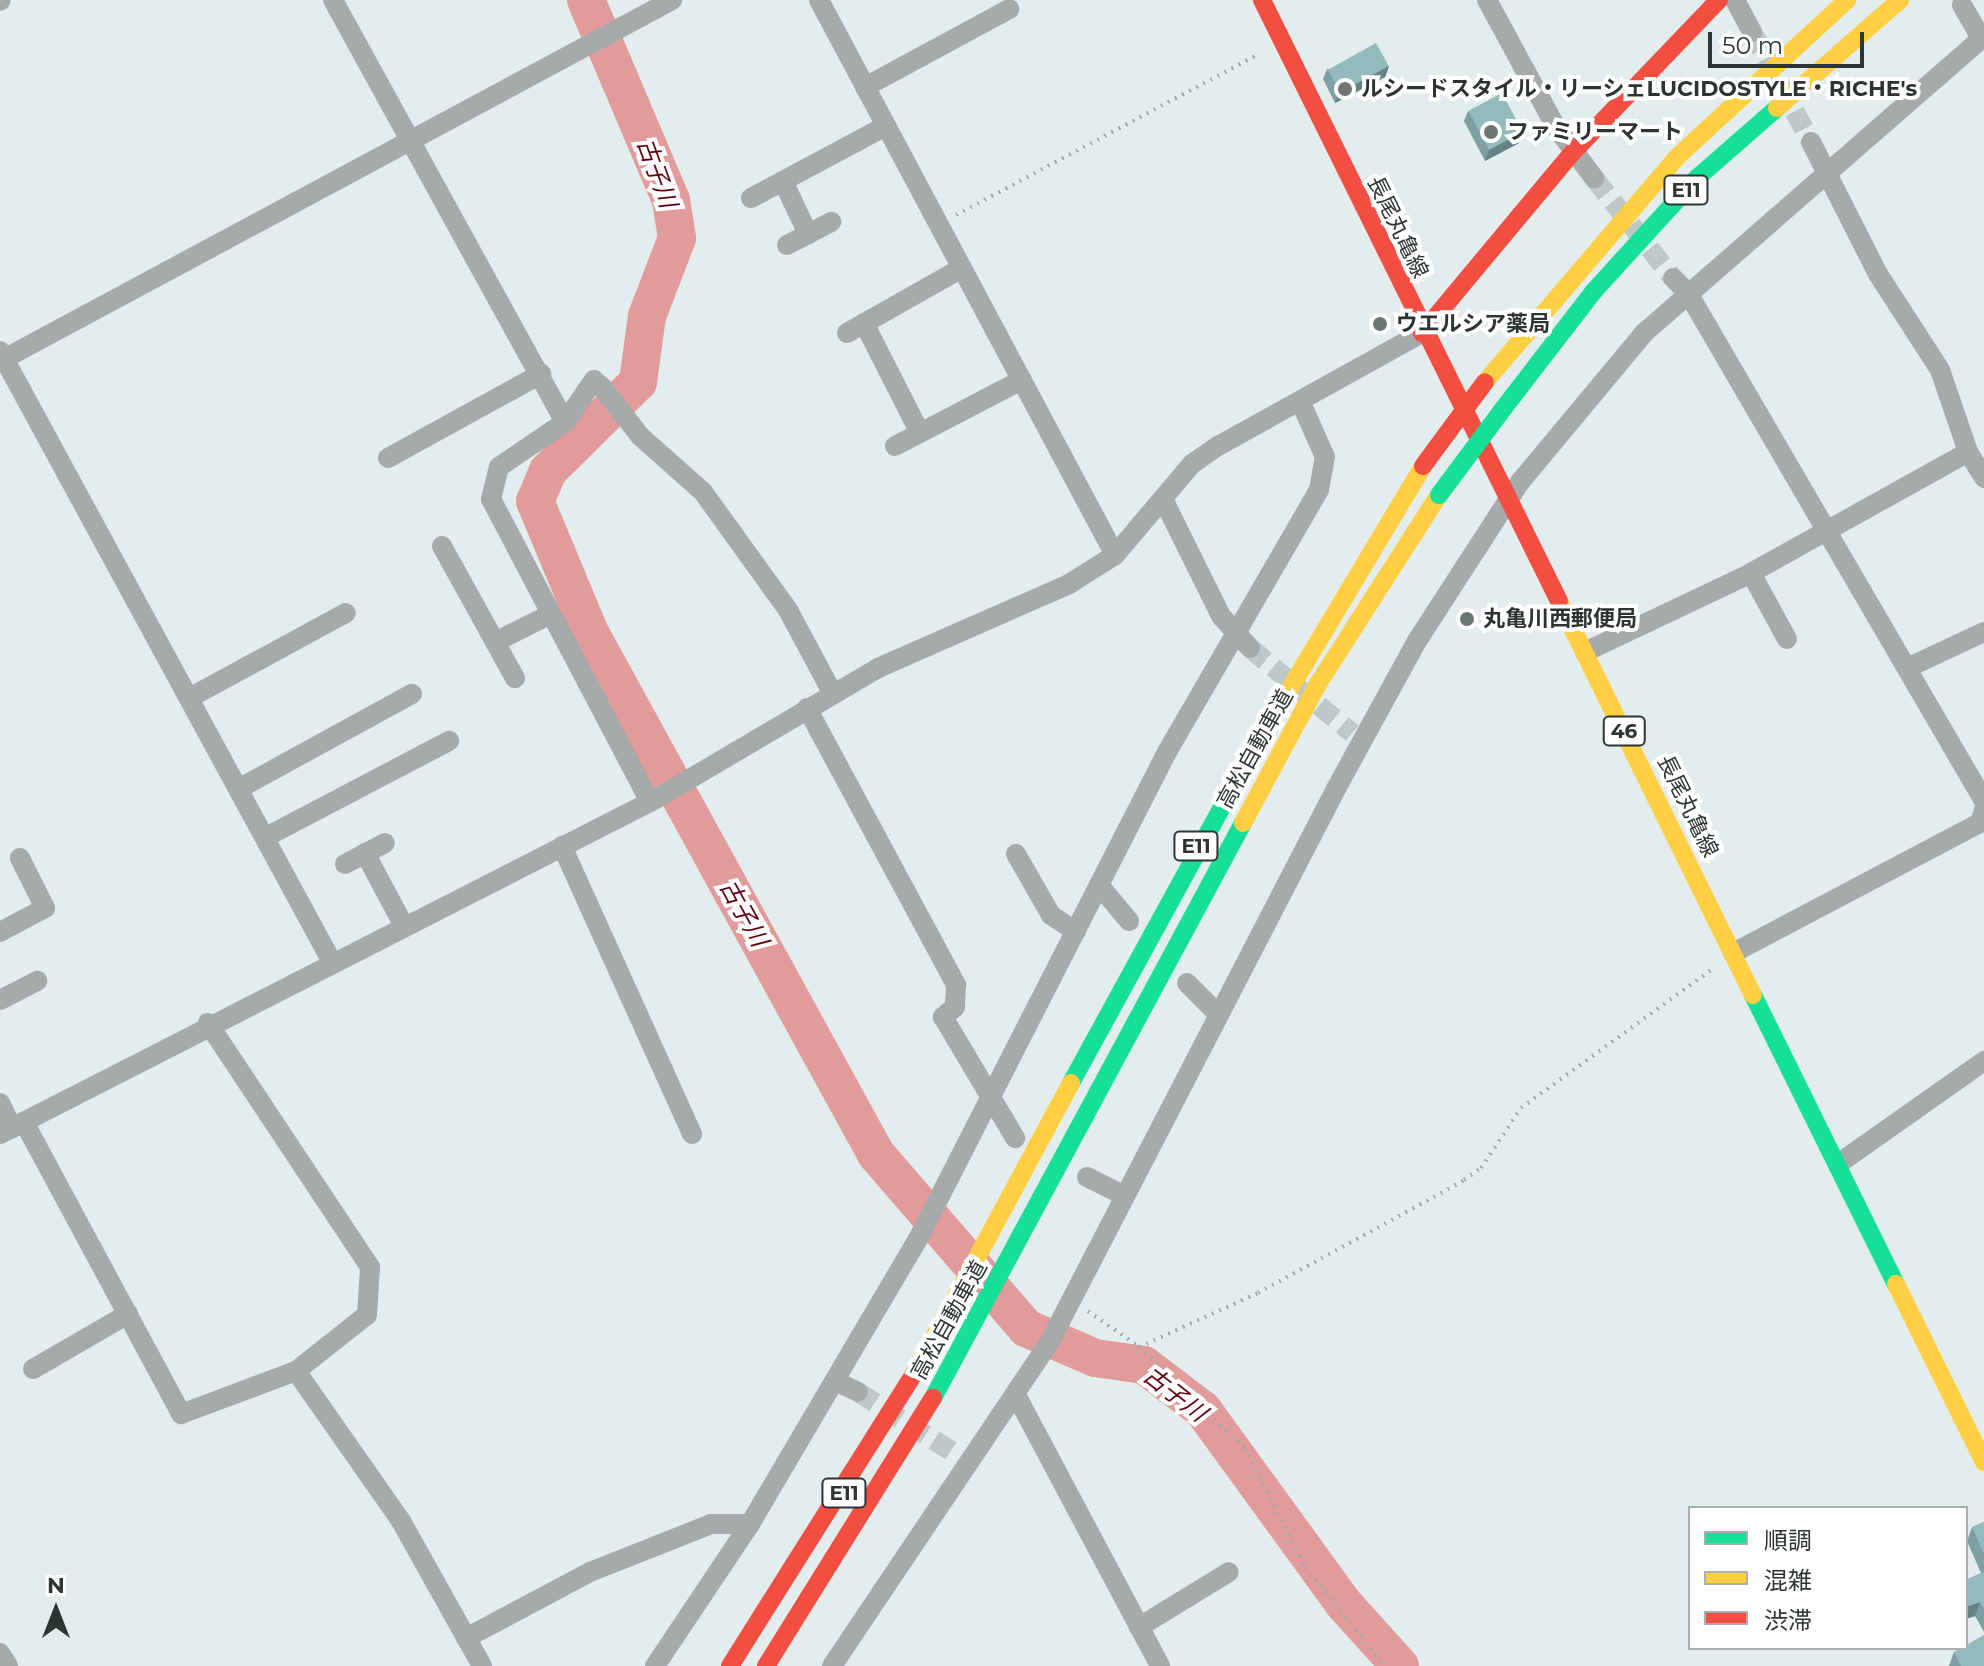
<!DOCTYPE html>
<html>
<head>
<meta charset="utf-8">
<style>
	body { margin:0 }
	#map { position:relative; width:1984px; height:1666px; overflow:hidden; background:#e3eded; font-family:Montserrat,"Noto Sans JP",sans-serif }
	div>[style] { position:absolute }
	.river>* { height:38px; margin:-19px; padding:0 19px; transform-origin:19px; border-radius:19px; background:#e09b9a }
	.street-tunnel>* { height:20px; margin-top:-10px; transform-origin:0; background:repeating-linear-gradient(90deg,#bfc8c8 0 20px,transparent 0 30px) }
	.path>* { height:4px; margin-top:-2px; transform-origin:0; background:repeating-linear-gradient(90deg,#a4a9a9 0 2px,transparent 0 8px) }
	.street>* { height:20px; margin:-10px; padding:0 10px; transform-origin:10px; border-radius:10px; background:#a6aaaa }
	.fast>* { height:18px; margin:-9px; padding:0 9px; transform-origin:9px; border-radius:9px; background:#16e098 }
	.slow>* { height:18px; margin:-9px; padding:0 9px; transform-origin:9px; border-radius:9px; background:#ffcf43 }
	.jam>* { height:18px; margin:-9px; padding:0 9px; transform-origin:9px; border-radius:9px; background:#f24e42 }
	.fast-bridge>* { height:18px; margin:-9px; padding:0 9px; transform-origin:9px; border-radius:9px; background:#16e098 }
	.jam-bridge>* { height:18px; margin:-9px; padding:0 9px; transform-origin:9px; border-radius:9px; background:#f24e42 }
	.wall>* { inset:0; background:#7ea0a2 }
	.shaded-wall>* { inset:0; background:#678284 }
	.building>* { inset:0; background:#93babc; transform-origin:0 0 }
	.dots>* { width:22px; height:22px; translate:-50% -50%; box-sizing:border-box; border:4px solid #fff; border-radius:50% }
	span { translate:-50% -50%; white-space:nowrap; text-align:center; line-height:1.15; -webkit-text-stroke:8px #fff; paint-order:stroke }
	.shield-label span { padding:2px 6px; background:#fff; border:2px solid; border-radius:6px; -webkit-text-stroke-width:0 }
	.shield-label { font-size:20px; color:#2d3434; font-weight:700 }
	.poi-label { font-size:22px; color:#2d3434; font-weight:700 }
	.left { translate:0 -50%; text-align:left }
	.street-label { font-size:22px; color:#2d3434 }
	.water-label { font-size:24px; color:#600010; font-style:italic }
	.legend { position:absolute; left:1688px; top:1506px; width:280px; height:144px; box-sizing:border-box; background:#fff; border:2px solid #abaeae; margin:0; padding:10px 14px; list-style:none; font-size:24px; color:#2d3434 }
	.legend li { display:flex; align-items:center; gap:16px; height:40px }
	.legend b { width:40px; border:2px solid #abaeae }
	.north { position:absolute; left:16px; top:1570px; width:80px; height:80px; -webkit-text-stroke:6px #fff; paint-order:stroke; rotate:0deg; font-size:22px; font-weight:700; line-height:32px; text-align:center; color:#2d3434 }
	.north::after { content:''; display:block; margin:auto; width:28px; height:36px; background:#2d3434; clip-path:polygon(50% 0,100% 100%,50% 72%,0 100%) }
	.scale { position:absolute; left:1708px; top:32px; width:156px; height:36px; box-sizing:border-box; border:4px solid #2d3434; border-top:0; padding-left:10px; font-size:24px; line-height:28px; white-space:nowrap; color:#2d3434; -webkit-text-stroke:6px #fff; paint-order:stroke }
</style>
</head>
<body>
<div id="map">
	<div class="river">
		<div style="left:586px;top:0;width:217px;rotate:67deg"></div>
		<div style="left:671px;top:200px;width:38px;rotate:81deg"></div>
		<div style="left:677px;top:238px;width:84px;rotate:111deg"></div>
		<div style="left:647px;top:316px;width:67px;rotate:97.8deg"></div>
		<div style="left:638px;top:382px;width:127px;rotate:135.3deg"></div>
		<div style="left:548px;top:471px;width:33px;rotate:113deg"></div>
		<div style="left:535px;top:501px;width:141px;rotate:67.4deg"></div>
		<div style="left:589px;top:631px;width:597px;rotate:61.24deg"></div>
		<div style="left:876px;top:1154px;width:230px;rotate:49.2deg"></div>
		<div style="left:1026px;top:1328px;width:75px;rotate:23.5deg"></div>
		<div style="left:1095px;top:1358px;width:49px;rotate:8.1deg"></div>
		<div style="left:1144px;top:1365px;width:74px;rotate:37.3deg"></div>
		<div style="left:1203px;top:1410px;width:238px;rotate:54deg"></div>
		<div style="left:1343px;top:1603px;width:85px;rotate:47.9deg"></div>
	</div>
	<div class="street-tunnel">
		<div style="left:1752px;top:32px;width:125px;rotate:61.8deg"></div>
		<div style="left:1594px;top:178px;width:127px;rotate:51.7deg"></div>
		<div style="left:1250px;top:648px;width:133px;rotate:39.8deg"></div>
		<div style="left:858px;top:1392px;width:120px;rotate:32.4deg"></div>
	</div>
	<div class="path">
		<div style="left:956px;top:215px;width:343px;rotate:-28deg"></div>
		<div style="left:1088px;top:1311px;width:62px;rotate:35.2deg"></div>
		<div style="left:1139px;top:1347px;width:146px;rotate:43.6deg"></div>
		<div style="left:1245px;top:1448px;width:133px;rotate:63.2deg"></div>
		<div style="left:1305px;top:1567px;width:127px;rotate:51.1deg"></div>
		<div style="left:1139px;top:1347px;width:131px;rotate:-24.4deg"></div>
		<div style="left:1258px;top:1293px;width:235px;rotate:-28.7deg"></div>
		<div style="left:1464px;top:1180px;width:21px;rotate:-35deg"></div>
		<div style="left:1481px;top:1168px;width:72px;rotate:-56.3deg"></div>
		<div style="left:1521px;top:1108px;width:235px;rotate:-36deg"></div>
	</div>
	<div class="street">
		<div style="left:333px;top:0;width:482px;rotate:61.2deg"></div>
		<div style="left:565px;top:422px;width:51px;rotate:-55.4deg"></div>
		<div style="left:594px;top:380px;width:11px;rotate:41deg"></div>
		<div style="left:602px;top:387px;width:62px;rotate:52.2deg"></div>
		<div style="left:640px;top:436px;width:84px;rotate:41.6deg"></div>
		<div style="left:703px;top:492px;width:145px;rotate:54.2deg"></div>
		<div style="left:788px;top:610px;width:95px;rotate:61.8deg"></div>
		<div style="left:819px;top:0;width:629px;rotate:61.93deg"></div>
		<div style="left:1487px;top:0;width:145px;rotate:61.5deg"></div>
		<div style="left:1556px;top:127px;width:64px;rotate:53.3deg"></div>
		<div style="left:1735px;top:0;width:36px;rotate:62deg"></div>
		<div style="left:0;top:1px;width:1px;rotate:-45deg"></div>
		<div style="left:1962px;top:5px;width:38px;rotate:60deg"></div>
		<div style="left:865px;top:87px;width:164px;rotate:-28.4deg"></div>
		<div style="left:1811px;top:142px;width:148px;rotate:63.1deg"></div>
		<div style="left:1878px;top:274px;width:114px;rotate:57.1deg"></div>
		<div style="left:1940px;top:370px;width:87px;rotate:71.1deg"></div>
		<div style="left:783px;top:181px;width:59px;rotate:64.7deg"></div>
		<div style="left:751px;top:198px;width:153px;rotate:-28.1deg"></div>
		<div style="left:787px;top:245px;width:50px;rotate:-27.6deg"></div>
		<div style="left:1673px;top:278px;width:21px;rotate:45deg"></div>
		<div style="left:1688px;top:293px;width:588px;rotate:59.77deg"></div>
		<div style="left:864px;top:323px;width:123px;rotate:63deg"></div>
		<div style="left:847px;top:333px;width:132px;rotate:-29.5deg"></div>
		<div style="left:0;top:351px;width:695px;rotate:61.48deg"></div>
		<div style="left:0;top:361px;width:763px;rotate:-28.24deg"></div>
		<div style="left:565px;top:422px;width:80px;rotate:145.7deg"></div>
		<div style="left:499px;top:467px;width:33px;rotate:104deg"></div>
		<div style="left:491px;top:499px;width:342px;rotate:62.3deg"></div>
		<div style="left:895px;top:446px;width:143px;rotate:-27.5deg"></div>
		<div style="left:388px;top:458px;width:175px;rotate:-28.8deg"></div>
		<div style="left:1163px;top:499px;width:131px;rotate:63.6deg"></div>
		<div style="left:1221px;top:616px;width:43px;rotate:47.8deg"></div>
		<div style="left:442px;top:546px;width:151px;rotate:61.1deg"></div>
		<div style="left:1751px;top:573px;width:75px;rotate:61.4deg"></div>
		<div style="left:495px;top:642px;width:60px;rotate:-26.6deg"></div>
		<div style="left:1585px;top:652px;width:182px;rotate:-25.4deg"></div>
		<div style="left:1749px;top:574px;width:251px;rotate:-29.1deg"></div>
		<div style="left:1968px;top:452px;width:31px;rotate:58deg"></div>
		<div style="left:1907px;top:668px;width:85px;rotate:-25.1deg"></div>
		<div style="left:191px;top:697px;width:176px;rotate:-28.5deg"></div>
		<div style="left:807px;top:708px;width:315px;rotate:61.7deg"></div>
		<div style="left:956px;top:985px;width:22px;rotate:93deg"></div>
		<div style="left:955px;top:1007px;width:16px;rotate:140deg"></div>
		<div style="left:943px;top:1017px;width:141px;rotate:59.2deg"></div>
		<div style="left:240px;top:788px;width:196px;rotate:-28.7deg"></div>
		<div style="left:266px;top:837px;width:207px;rotate:-27.7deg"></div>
		<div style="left:562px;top:846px;width:316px;rotate:65.7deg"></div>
		<div style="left:365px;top:853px;width:83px;rotate:61.9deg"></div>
		<div style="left:1016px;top:854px;width:70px;rotate:60.2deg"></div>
		<div style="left:1051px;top:915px;width:30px;rotate:34deg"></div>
		<div style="left:345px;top:864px;width:45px;rotate:-27.7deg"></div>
		<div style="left:1099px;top:885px;width:47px;rotate:50.2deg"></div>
		<div style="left:0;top:932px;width:51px;rotate:-28.1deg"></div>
		<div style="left:45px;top:908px;width:56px;rotate:-116.6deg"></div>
		<div style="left:1733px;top:953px;width:279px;rotate:-27.8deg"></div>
		<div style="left:1980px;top:823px;width:14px;rotate:-73deg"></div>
		<div style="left:1187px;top:983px;width:42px;rotate:45deg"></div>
		<div style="left:0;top:1000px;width:42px;rotate:-27.2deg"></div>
		<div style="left:0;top:1103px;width:28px;rotate:64deg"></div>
		<div style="left:24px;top:1122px;width:332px;rotate:61.7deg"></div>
		<div style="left:181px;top:1414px;width:123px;rotate:-20.5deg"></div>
		<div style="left:296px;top:1371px;width:90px;rotate:-38.3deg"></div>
		<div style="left:367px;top:1315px;width:48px;rotate:-86.4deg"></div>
		<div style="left:370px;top:1267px;width:293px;rotate:-123.6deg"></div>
		<div style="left:0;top:1134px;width:734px;rotate:-27.05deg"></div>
		<div style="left:654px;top:800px;width:260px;rotate:-30.5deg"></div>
		<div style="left:878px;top:668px;width:209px;rotate:-23.7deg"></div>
		<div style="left:1069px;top:584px;width:54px;rotate:-32.2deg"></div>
		<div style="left:1115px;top:555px;width:119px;rotate:-49.8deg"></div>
		<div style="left:1192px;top:464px;width:32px;rotate:-35deg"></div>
		<div style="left:1218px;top:446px;width:233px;rotate:-29deg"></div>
		<div style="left:1838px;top:1164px;width:179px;rotate:-35.2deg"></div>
		<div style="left:1087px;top:1177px;width:40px;rotate:26.6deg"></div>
		<div style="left:33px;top:1369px;width:110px;rotate:-30.1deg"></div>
		<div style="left:296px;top:1371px;width:183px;rotate:55deg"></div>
		<div style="left:401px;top:1521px;width:166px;rotate:60.8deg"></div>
		<div style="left:837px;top:1382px;width:23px;rotate:25deg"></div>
		<div style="left:1016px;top:1395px;width:307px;rotate:62deg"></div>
		<div style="left:1139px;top:1627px;width:105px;rotate:-31.4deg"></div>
		<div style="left:466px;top:1638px;width:140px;rotate:-28deg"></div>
		<div style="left:590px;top:1572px;width:130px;rotate:-21.6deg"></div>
		<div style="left:711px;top:1524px;width:39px"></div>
		<div style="left:0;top:1653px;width:15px;rotate:58deg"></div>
		<div style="left:655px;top:1666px;width:171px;rotate:-56.2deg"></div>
		<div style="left:750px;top:1524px;width:331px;rotate:-59.5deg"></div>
		<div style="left:918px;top:1239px;width:547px;rotate:-62.92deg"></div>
		<div style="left:1167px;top:752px;width:303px;rotate:-59.9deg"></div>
		<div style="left:1319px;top:490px;width:34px;rotate:-80deg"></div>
		<div style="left:1325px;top:457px;width:59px;rotate:-114deg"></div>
		<div style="left:832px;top:1666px;width:387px;rotate:-56.1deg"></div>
		<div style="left:1048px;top:1345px;width:628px;rotate:-62.62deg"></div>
		<div style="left:1337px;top:787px;width:166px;rotate:-61.3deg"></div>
		<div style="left:1417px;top:641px;width:189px;rotate:-57.1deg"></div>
		<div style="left:1520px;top:482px;width:194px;rotate:-50.2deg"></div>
		<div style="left:1644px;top:333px;width:451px;rotate:-41.1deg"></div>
	</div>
	<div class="fast">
		<div style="left:1503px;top:409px;width:149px;rotate:-52.4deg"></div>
		<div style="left:1594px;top:291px;width:153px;rotate:-47.7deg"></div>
		<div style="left:1697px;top:178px;width:106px;rotate:-41.2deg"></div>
		<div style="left:1753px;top:995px;width:322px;rotate:63.7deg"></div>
		<div style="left:1071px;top:1083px;width:377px;rotate:-61.3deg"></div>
		<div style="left:933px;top:1398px;width:653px;rotate:-61.67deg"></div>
	</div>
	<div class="slow">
		<div style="left:1777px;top:108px;width:164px;rotate:-41.3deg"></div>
		<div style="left:1485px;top:382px;width:294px;rotate:-49.5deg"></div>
		<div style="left:1676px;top:158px;width:233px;rotate:-42.7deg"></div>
		<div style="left:1559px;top:601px;width:439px;rotate:63.8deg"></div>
		<div style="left:1252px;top:752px;width:333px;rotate:-59.1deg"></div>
		<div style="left:1243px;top:823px;width:158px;rotate:-61.7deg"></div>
		<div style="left:1318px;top:684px;width:224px;rotate:-57.4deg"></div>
		<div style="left:1896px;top:1284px;width:199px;rotate:63.7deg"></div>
		<div style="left:916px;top:1371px;width:327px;rotate:-61.7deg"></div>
	</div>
	<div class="jam">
		<div style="left:1262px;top:0;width:670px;rotate:63.7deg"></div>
		<div style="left:1422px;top:333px;width:236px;rotate:-50.2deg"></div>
		<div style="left:1573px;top:152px;width:211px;rotate:-46.2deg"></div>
		<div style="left:730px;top:1666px;width:349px;rotate:-57.8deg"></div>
		<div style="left:766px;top:1666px;width:316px;rotate:-58.1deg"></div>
	</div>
	<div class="fast-bridge">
		<div style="left:1439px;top:495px;width:107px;rotate:-53.3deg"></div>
	</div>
	<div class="jam-bridge">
		<div style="left:1423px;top:466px;width:104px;rotate:-53.6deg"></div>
	</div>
	<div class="wall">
		<div style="clip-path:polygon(1389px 66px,1385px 77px,1335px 103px,1323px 79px,1327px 69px)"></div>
		<div style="clip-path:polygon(1468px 111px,1519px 143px,1485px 161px,1464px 121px)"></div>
		<div style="clip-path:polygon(1984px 1522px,1984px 1632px,1975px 1616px,1966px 1619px,1966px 1580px,1981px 1573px,1967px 1541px,1972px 1527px)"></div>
		<div style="clip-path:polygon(1954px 1652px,1984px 1666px,1949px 1666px)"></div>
	</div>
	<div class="shaded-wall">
		<div style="clip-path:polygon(1389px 66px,1385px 77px,1335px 103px,1339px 93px)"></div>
		<div style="clip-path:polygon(1523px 132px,1519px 143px,1485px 161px,1489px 150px)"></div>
		<div style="clip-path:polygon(1980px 1602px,1975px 1616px,1966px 1619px,1966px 1607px)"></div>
	</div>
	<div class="building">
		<div style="left:1376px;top:43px;width:26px;height:55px;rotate:61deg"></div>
		<div style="left:1502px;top:93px;width:44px;height:38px;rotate:62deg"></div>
		<div style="clip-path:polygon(1984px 1522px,1984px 1554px,1972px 1527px)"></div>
		<div style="clip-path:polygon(1984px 1572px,1984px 1609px,1980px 1602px,1966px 1607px,1966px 1580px)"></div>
		<div style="clip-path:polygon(1984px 1635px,1984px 1666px,1961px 1666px,1954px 1652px,1961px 1648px,1966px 1648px,1966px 1645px)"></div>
	</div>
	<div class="dots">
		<div style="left:1345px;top:89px;background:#6d7575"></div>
		<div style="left:1491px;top:132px;background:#6d7575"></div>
		<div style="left:1380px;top:324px;background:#6d7575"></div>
		<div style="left:1467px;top:619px;background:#6d7575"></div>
	</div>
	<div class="shield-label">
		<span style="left:1686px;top:190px">E11</span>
		<span style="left:1624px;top:731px">46</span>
		<span style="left:1196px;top:846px">E11</span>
		<span style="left:844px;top:1493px">E11</span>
	</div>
	<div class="poi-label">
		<span class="left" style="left:1361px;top:89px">ルシードスタイル・リーシェLUCIDOSTYLE・RICHE's</span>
		<span class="left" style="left:1507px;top:132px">ファミリーマート</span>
		<span class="left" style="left:1396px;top:324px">ウエルシア薬局</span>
		<span class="left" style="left:1483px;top:619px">丸亀川西郵便局</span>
	</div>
	<div class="street-label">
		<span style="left:1398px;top:227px;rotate:64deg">長尾丸亀線</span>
		<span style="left:1255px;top:749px;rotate:-61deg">高松自動車道</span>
		<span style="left:1688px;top:806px;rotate:64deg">長尾丸亀線</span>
		<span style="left:949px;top:1320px;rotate:-61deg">高松自動車道</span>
	</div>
	<div class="water-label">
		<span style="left:657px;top:173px;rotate:70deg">古子川</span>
		<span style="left:744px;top:913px;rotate:61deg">古子川</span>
		<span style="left:1175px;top:1394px;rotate:38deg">古子川</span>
	</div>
	<ul class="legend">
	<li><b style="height:10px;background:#16e098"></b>順調</li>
	<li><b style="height:10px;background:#ffcf43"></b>混雑</li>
	<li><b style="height:10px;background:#f24e42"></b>渋滞</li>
	</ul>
	<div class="north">N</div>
	<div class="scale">50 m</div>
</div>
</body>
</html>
